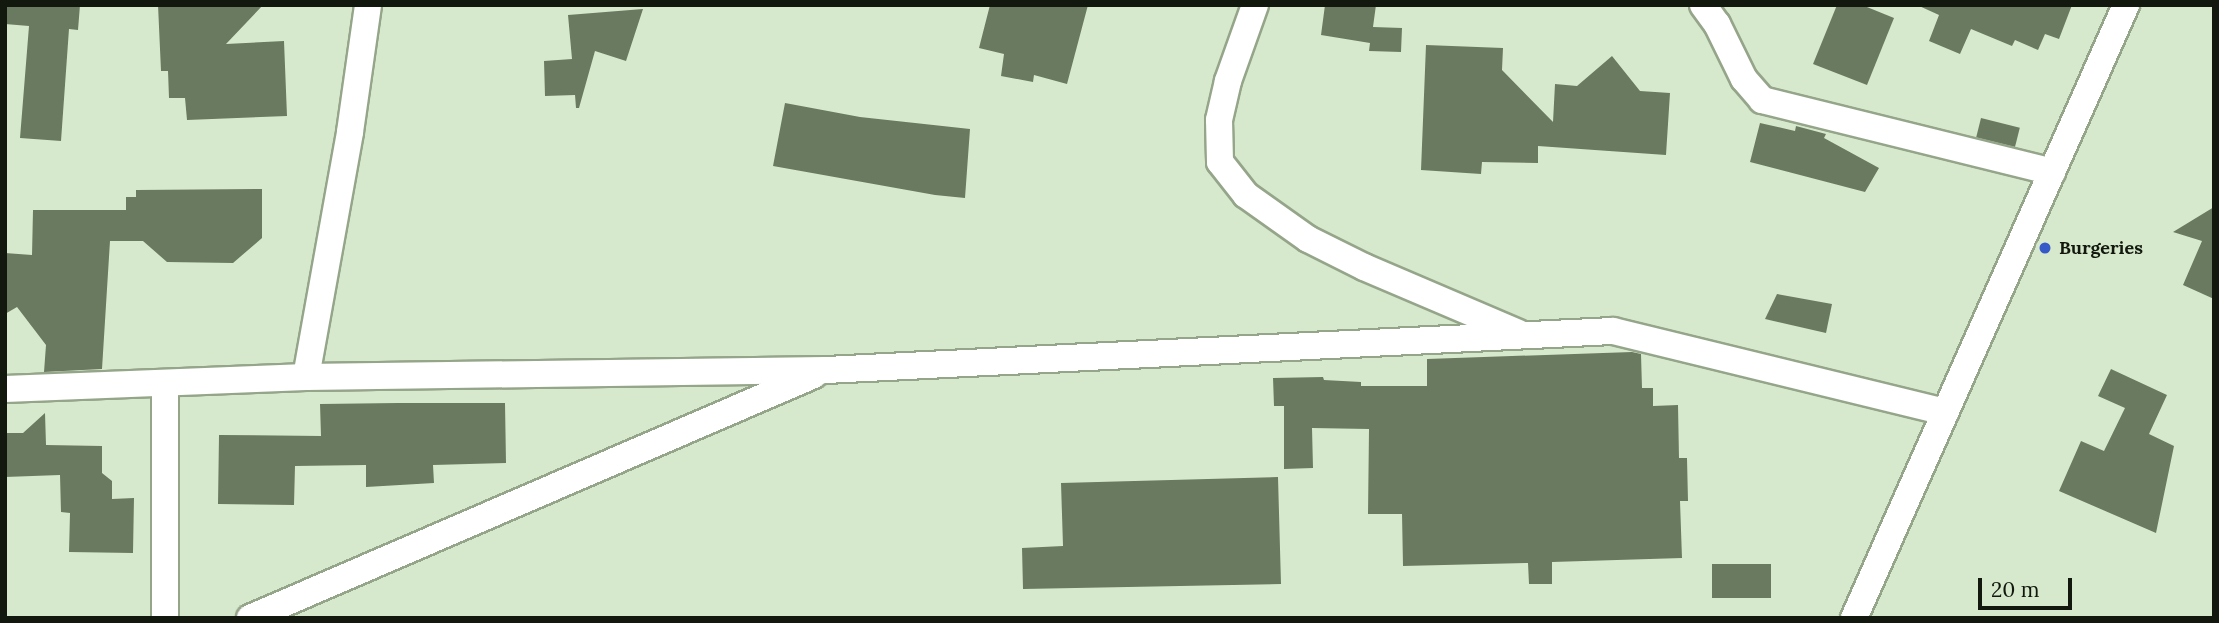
<!DOCTYPE html>
<html>
<head>
<meta charset="utf-8">
<style>
	body { margin:0 }
	#map { position:relative; width:2219px; height:623px; overflow:hidden; background:#d7e9cc; font-family:Lora,serif }
	div>[style] { position:absolute }
	.building>* { inset:0; background:#6a7a60; transform-origin:0 0 }
	.roads { filter:drop-shadow(2px 0 #95a58a) drop-shadow(-2px 0 #95a58a) drop-shadow(0 2px #95a58a) drop-shadow(0 -2px #95a58a) }
	.minor>* { height:26px; margin:-13px; padding:0 13px; transform-origin:13px; border-radius:13px; background:#fff }
	.dots>* { width:19px; height:19px; translate:-50% -50%; box-sizing:border-box; border:4px solid #d7e9cc; border-radius:50% }
	span { translate:-50% -50%; white-space:nowrap; text-align:center; line-height:1.15; -webkit-text-stroke:7px #d7e9cc; paint-order:stroke }
	.poi-label { font-size:18px; color:#12180e; font-weight:700 }
	.left { translate:0 -50%; text-align:left }
	.frame { position:absolute; inset:0; border:7px solid #12180e; pointer-events:none }
	.scale { position:absolute; left:1978px; top:578px; width:94px; height:32px; box-sizing:border-box; border:4px solid #12180e; border-top:0; padding-left:9px; font-size:21px; line-height:24px; white-space:nowrap; color:#12180e; -webkit-text-stroke:5px #d7e9cc; paint-order:stroke }
</style>
</head>
<body>
<div id="map">
	<div class="building">
		<div style="clip-path:polygon(5px 5px,80px 5px,78px 30px,69px 29px,61px 141px,20px 138px,29px 26px,5px 24px)"></div>
		<div style="clip-path:polygon(158px 5px,263px 5px,226px 44px,284px 41px,287px 116px,187px 120px,185px 98px,169px 98px,168px 71px,161px 71px)"></div>
		<div style="clip-path:polygon(990px 5px,1088px 5px,1067px 84px,1034px 75px,1033px 82px,1001px 76px,1004px 54px,979px 48px)"></div>
		<div style="clip-path:polygon(1325px 5px,1376px 5px,1373px 27px,1402px 28px,1401px 52px,1369px 51px,1370px 43px,1321px 35px)"></div>
		<div style="clip-path:polygon(1837px 5px,1862px 5px,1894px 18px,1867px 85px,1813px 64px)"></div>
		<div style="clip-path:polygon(1917px 5px,2072px 5px,2059px 39px,2045px 34px,2038px 50px,2015px 40px,2012px 46px,1971px 29px,1960px 54px,1929px 41px,1939px 15px)"></div>
		<div style="clip-path:polygon(643px 9px,626px 61px,595px 51px,579px 108px,576px 108px,575px 95px,545px 96px,544px 61px,572px 59px,568px 15px)"></div>
		<div style="clip-path:polygon(1426px 45px,1503px 48px,1502px 70px,1553px 122px,1555px 84px,1577px 86px,1612px 56px,1640px 91px,1670px 93px,1666px 155px,1538px 146px,1538px 163px,1482px 162px,1481px 174px,1421px 170px)"></div>
		<div style="clip-path:polygon(785px 103px,860px 117px,970px 129px,965px 198px,935px 195px,773px 166px)"></div>
		<div style="left:1981px;top:118px;width:40px;height:20px;rotate:14deg"></div>
		<div style="clip-path:polygon(1760px 123px,1795px 131px,1796px 126px,1826px 134px,1824px 138px,1879px 168px,1865px 192px,1750px 162px)"></div>
		<div style="clip-path:polygon(262px 189px,262px 238px,233px 263px,167px 262px,143px 241px,110px 241px,102px 369px,44px 372px,46px 345px,17px 307px,5px 314px,5px 253px,32px 255px,33px 210px,126px 210px,126px 197px,136px 197px,136px 190px)"></div>
		<div style="clip-path:polygon(2214px 207px,2214px 299px,2183px 285px,2202px 241px,2173px 232px)"></div>
		<div style="clip-path:polygon(1777px 294px,1832px 304px,1826px 333px,1765px 319px)"></div>
		<div style="clip-path:polygon(1632px 352px,1641px 354px,1642px 388px,1653px 388px,1653px 406px,1678px 405px,1679px 458px,1687px 458px,1688px 501px,1680px 501px,1682px 558px,1552px 562px,1552px 584px,1529px 584px,1528px 563px,1403px 566px,1402px 514px,1368px 514px,1369px 429px,1312px 428px,1313px 468px,1284px 469px,1284px 406px,1274px 406px,1273px 378px,1323px 377px,1324px 380px,1361px 382px,1361px 386px,1427px 386px,1427px 359px)"></div>
		<div style="clip-path:polygon(2111px 369px,2167px 395px,2149px 434px,2174px 446px,2156px 533px,2059px 491px,2081px 441px,2104px 451px,2125px 408px,2098px 396px)"></div>
		<div style="clip-path:polygon(398px 403px,505px 403px,506px 463px,433px 465px,434px 483px,366px 487px,366px 465px,295px 466px,294px 505px,218px 504px,219px 435px,321px 436px,320px 404px)"></div>
		<div style="clip-path:polygon(45px 413px,46px 445px,102px 446px,102px 473px,112px 481px,112px 499px,134px 498px,133px 553px,69px 552px,70px 513px,61px 512px,60px 475px,5px 477px,5px 433px,23px 433px)"></div>
		<div style="clip-path:polygon(1278px 477px,1281px 584px,1023px 589px,1022px 548px,1063px 546px,1061px 483px)"></div>
		<div style="left:1712px;top:564px;width:59px;height:34px"></div>
	</div>
	<div class="roads">
		<div class="minor">
			<div style="left:1255px;top:5px;width:81px;rotate:109.6deg"></div>
			<div style="left:1228px;top:81px;width:40px;rotate:103deg"></div>
			<div style="left:1219px;top:120px;width:42px;rotate:88.6deg"></div>
			<div style="left:1220px;top:162px;width:42px;rotate:51.8deg"></div>
			<div style="left:1246px;top:195px;width:76px;rotate:35.4deg"></div>
			<div style="left:1308px;top:239px;width:63px;rotate:26.6deg"></div>
			<div style="left:1364px;top:267px;width:168px;rotate:23.1deg"></div>
			<div style="left:1703px;top:5px;width:24px;rotate:54deg"></div>
			<div style="left:1717px;top:24px;width:61px;rotate:63.9deg"></div>
			<div style="left:1744px;top:79px;width:28px;rotate:49deg"></div>
			<div style="left:1762px;top:100px;width:299px;rotate:13.9deg"></div>
			<div style="left:306px;top:377px;width:249px;rotate:-79.8deg"></div>
			<div style="left:350px;top:132px;width:128px;rotate:-81.9deg"></div>
			<div style="left:5px;top:389px;width:301px;rotate:-2.3deg"></div>
			<div style="left:306px;top:377px;width:520px;rotate:-0.77deg"></div>
			<div style="left:826px;top:370px;width:788px;rotate:-2.84deg"></div>
			<div style="left:1613px;top:331px;width:342px;rotate:13.7deg"></div>
			<div style="left:165px;top:618px;width:233px;rotate:-90deg"></div>
			<div style="left:250px;top:618px;width:614px;rotate:-23.31deg"></div>
			<div style="left:1854px;top:618px;width:671px;rotate:-66.07deg"></div>
		</div>
	</div>
	<div class="dots">
		<div style="left:2045px;top:248px;background:#3659ca"></div>
	</div>
	<div class="poi-label">
		<span class="left" style="left:2059px;top:248px">Burgeries</span>
	</div>
	<div class="frame"></div>
	<div class="scale">20 m</div>
</div>
</body>
</html>
